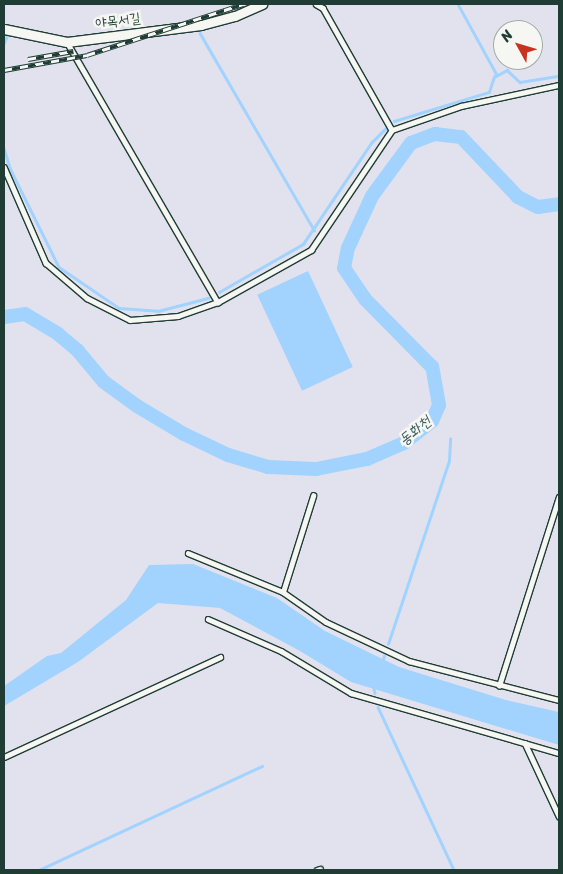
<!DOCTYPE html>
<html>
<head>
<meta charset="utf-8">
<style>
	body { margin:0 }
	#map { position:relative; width:563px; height:874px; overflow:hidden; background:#e2e2ef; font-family:Sriracha,"Poor Story",sans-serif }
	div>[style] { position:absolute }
	.water>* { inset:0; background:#a1d3fe; transform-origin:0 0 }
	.stream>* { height:2.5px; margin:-1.25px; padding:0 1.25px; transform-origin:1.25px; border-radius:1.25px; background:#a1d3fe }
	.river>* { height:14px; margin:-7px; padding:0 7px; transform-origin:7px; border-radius:7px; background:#a1d3fe }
	.roads { filter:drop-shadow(1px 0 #1f3d34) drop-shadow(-1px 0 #1f3d34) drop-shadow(0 1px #1f3d34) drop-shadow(0 -1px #1f3d34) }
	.service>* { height:4.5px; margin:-2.25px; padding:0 2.25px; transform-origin:2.25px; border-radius:2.25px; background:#f6f6f2 }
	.minor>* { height:9px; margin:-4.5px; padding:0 4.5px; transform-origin:4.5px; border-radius:4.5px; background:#f6f6f2 }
	.rail>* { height:4.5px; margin-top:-2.25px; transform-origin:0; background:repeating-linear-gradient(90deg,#f6f6f2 0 8px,#1f3d34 0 16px); box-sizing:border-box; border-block:1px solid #1f3d34 }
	span { translate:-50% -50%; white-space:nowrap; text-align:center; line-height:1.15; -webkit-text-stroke:5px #f6f6f2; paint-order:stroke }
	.street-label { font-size:14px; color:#1f3d34 }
	.water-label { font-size:15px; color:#395b5c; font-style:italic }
	.frame { position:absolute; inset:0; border:5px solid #1f3d34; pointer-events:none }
	.north { position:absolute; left:493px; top:20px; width:50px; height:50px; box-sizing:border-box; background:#f6f6f2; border:1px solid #a0aca6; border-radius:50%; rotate:309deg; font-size:14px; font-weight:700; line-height:20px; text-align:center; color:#1f3d34 }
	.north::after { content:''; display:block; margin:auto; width:18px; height:22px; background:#c8321e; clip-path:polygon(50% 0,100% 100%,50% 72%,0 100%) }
</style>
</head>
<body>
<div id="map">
	<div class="water">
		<div style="left:308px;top:271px;width:106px;height:56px;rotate:65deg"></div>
		<div style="clip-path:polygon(193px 564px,277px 598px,325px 631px,399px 667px,506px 700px,559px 712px,559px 745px,351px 682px,300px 651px,220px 608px,158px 603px,78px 662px,4px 706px,4px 686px,47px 656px,61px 653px,126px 600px,149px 565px)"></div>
	</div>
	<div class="stream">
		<div style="left:458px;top:4px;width:81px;rotate:61.2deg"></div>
		<div style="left:200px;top:33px;width:228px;rotate:59.9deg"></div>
		<div style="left:4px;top:43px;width:9px;rotate:-69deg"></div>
		<div style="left:394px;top:121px;width:99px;rotate:-17deg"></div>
		<div style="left:489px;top:92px;width:16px;rotate:-72deg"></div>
		<div style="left:494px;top:77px;width:15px;rotate:-28deg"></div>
		<div style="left:507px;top:70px;width:18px;rotate:43deg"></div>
		<div style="left:520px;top:82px;width:39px;rotate:-9deg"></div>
		<div style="left:4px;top:148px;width:21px;rotate:73deg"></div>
		<div style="left:10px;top:168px;width:110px;rotate:63.7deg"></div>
		<div style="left:59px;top:267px;width:73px;rotate:34.3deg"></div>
		<div style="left:119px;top:308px;width:39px;rotate:4deg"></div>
		<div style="left:158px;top:311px;width:52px;rotate:-14.6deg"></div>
		<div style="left:219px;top:292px;width:97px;rotate:-29.7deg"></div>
		<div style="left:303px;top:244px;width:122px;rotate:-56deg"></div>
		<div style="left:371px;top:143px;width:20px;rotate:-45deg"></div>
		<div style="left:388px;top:644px;width:193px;rotate:-71.6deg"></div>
		<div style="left:449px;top:461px;width:22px;rotate:-87deg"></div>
		<div style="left:383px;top:659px;width:3px;rotate:-72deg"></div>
		<div style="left:374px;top:689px;width:4px;rotate:76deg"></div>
		<div style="left:378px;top:707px;width:180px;rotate:65deg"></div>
		<div style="left:39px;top:870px;width:246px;rotate:-25deg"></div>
	</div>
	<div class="river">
		<div style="left:4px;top:317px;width:21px;rotate:-8deg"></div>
		<div style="left:25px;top:314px;width:39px;rotate:31deg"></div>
		<div style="left:58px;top:334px;width:26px;rotate:40deg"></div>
		<div style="left:78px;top:351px;width:40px;rotate:50deg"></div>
		<div style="left:104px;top:382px;width:41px;rotate:36deg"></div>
		<div style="left:137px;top:406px;width:55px;rotate:30.8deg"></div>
		<div style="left:184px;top:434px;width:49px;rotate:25.5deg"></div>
		<div style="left:228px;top:455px;width:42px;rotate:16.7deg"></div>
		<div style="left:268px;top:467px;width:48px;rotate:2.4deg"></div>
		<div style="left:316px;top:469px;width:52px;rotate:-11.1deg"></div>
		<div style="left:367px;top:459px;width:40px;rotate:-23.4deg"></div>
		<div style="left:404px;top:443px;width:36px;rotate:-38deg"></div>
		<div style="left:432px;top:421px;width:17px;rotate:-66deg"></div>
		<div style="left:439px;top:405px;width:39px;rotate:-100deg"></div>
		<div style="left:432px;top:367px;width:95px;rotate:-134.6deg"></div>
		<div style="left:365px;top:299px;width:37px;rotate:-124deg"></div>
		<div style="left:344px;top:268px;width:20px;rotate:-79deg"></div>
		<div style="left:348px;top:248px;width:57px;rotate:-65.2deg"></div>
		<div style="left:372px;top:196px;width:66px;rotate:-53.7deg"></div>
		<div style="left:411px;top:143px;width:26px;rotate:-21deg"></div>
		<div style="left:435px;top:134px;width:26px;rotate:7deg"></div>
		<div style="left:461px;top:137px;width:83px;rotate:46.5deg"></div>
		<div style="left:518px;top:197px;width:22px;rotate:27deg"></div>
		<div style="left:538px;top:207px;width:21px;rotate:-8deg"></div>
	</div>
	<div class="roads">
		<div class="service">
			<div style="left:316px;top:4px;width:8px;rotate:30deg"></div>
			<div style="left:323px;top:8px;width:140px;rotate:60.5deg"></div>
			<div style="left:67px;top:42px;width:301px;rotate:59.9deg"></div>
			<div style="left:4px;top:167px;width:105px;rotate:66.4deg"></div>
			<div style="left:46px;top:263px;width:54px;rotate:40.5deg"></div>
			<div style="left:87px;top:298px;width:48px;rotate:27.1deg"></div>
			<div style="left:130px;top:320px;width:48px;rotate:-4.8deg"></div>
			<div style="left:178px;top:316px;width:42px;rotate:-19.3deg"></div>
			<div style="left:218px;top:302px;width:107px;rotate:-29.2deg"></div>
			<div style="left:311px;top:250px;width:145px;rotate:-56deg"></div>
			<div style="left:392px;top:130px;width:73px;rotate:-19.2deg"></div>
			<div style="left:461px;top:106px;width:100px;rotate:-12.1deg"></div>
			<div style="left:188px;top:553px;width:103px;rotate:22.3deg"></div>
			<div style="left:283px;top:592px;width:52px;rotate:34.9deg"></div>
			<div style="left:326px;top:622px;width:92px;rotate:25.2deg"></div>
			<div style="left:409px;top:661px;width:155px;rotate:14.6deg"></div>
			<div style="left:283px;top:592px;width:101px;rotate:-72.6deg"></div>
			<div style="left:208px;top:619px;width:80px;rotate:23.7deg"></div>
			<div style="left:281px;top:651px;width:82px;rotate:31deg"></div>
			<div style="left:351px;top:693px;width:216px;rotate:16.1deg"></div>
			<div style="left:499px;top:686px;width:198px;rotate:-72.4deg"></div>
			<div style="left:525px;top:743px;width:81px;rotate:65deg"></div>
			<div style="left:4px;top:757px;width:238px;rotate:-24.8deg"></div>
			<div style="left:317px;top:870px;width:3px;rotate:-18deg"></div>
		</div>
		<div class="minor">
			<div style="left:4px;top:29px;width:64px;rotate:11.7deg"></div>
			<div style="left:67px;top:42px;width:135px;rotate:-7.2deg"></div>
			<div style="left:201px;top:25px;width:35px;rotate:-15deg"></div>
			<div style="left:235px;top:16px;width:30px;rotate:-24deg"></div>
		</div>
	</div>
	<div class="rail">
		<div style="left:28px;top:59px;width:46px;rotate:-10.1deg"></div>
		<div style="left:4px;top:70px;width:84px;rotate:-10.2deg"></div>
		<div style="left:87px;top:55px;width:164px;rotate:-18.1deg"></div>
	</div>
	<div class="street-label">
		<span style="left:118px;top:21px;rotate:-7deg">야목서길</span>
	</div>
	<div class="water-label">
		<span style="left:415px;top:431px;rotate:-39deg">동화천</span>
	</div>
	<div class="frame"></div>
	<div class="north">N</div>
</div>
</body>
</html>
